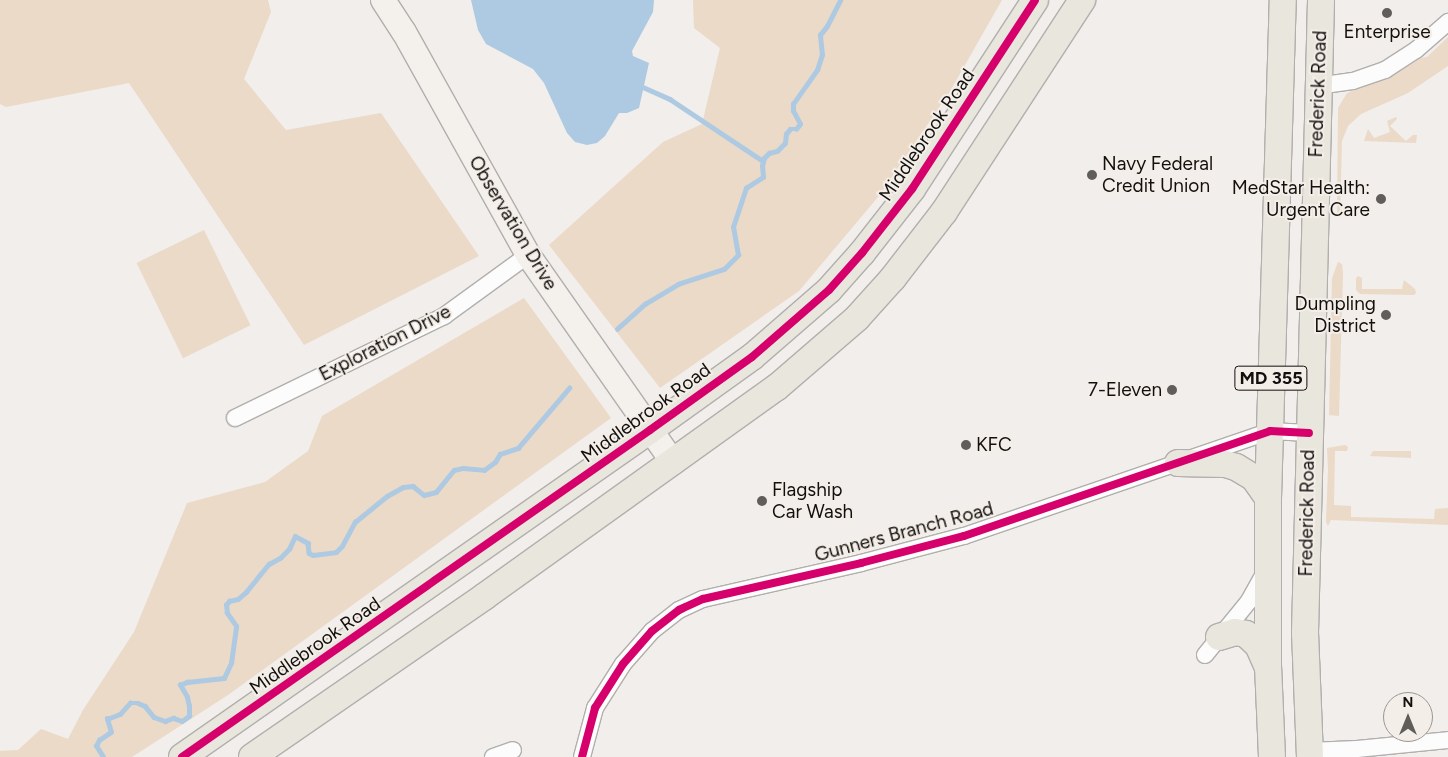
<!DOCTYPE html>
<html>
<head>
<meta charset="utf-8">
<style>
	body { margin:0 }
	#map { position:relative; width:1448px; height:757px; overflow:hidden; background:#f1eeeb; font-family:Figtree,sans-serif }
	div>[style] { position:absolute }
	.green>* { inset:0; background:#ebdac8; transform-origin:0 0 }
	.water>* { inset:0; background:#adcae2 }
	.stream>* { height:4.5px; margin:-2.25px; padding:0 2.25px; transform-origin:2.25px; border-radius:2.25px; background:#adcae2 }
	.roads { filter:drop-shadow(1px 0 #b1afad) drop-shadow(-1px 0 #b1afad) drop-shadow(0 1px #b1afad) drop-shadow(0 -1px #b1afad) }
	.street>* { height:16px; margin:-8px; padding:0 8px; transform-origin:8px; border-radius:8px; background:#fdfcfc }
	.secondary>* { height:24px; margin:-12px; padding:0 12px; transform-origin:12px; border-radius:12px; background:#f4f1ec }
	.primary>* { height:26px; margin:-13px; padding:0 13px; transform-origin:13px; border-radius:13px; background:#e9e6dd }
	.cycleway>* { height:8px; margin:-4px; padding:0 4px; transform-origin:4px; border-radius:4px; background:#d6006c }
	.dots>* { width:14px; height:14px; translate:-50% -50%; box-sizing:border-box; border:2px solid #f4eee8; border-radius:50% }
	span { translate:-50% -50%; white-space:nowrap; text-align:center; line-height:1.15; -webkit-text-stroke:4px #f4eee8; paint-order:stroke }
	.shield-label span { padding:1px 4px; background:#f4eee8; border:1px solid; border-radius:4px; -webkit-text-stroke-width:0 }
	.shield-label { font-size:18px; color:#12100e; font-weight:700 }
	.poi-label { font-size:19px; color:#12100e }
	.left { translate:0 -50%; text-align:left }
	.right { translate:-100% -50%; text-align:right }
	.street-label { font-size:19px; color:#12100e }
	.north { position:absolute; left:1383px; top:692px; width:50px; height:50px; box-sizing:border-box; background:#f4eee8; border:1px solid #9a9591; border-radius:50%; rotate:0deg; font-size:14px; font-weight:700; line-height:20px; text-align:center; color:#12100e }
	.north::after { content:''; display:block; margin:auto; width:18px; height:22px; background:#605e5b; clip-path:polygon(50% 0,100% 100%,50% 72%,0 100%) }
</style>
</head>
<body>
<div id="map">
	<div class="green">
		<div style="clip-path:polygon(0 0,268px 0,271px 12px,244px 79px,286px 130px,381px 113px,479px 256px,304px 345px,129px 83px,6px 107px,0 104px)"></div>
		<div style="clip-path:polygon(693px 0,1002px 0,949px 93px,878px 197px,799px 291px,660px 388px,549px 245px,663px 142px,702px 124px,720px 48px,694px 28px)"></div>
		<div style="clip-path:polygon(1448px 37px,1448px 66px,1408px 93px,1361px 114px,1348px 126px,1342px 141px,1340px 216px,1337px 216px,1338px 108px,1347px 93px,1396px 74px,1421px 58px,1427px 57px)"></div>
		<div style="clip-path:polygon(1396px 117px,1397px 119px,1390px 126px,1406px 141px,1413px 135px,1417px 135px,1416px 143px,1364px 141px,1368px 129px,1374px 138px,1390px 132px,1387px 121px)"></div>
		<div style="left:204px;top:230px;width:106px;height:75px;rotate:64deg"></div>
		<div style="clip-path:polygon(1338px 262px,1342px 264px,1343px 273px,1339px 416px,1329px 415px,1332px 278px)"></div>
		<div style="clip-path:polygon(1358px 276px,1362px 278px,1362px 289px,1402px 289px,1404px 280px,1415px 289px,1416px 293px,1414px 295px,1360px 294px,1356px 290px,1356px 278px)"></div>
		<div style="clip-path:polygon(524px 298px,611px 418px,228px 695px,132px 757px,0 757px,0 751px,18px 750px,41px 729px,68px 739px,83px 710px,134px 632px,187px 503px,265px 482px,308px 451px,322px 416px)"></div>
		<div style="clip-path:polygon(1345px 445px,1348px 447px,1347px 451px,1335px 451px,1334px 505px,1351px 506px,1351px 517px,1434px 519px,1435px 509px,1448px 508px,1448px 525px,1331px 520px,1328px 526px,1326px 522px,1328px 469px,1327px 448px)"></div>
		<div style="clip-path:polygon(1373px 451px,1411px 451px,1411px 458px,1370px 456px)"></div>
	</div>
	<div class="water">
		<div style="clip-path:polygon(471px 0,654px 0,653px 12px,632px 51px,633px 56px,649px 63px,639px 108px,627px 113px,619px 113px,605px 136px,597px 143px,587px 145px,575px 142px,567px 133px,544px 83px,533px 69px,486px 44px,478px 30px)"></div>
	</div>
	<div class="stream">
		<div style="left:643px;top:87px;width:30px;rotate:24deg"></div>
		<div style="left:670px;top:99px;width:112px;rotate:33.7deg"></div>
		<div style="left:617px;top:329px;width:38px;rotate:-42deg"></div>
		<div style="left:645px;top:304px;width:39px;rotate:-31deg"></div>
		<div style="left:678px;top:284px;width:48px;rotate:-18.1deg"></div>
		<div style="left:724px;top:269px;width:20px;rotate:-45deg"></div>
		<div style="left:738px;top:255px;width:28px;rotate:-100deg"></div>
		<div style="left:733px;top:227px;width:41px;rotate:-71.6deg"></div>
		<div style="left:746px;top:188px;width:20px;rotate:-33deg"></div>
		<div style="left:763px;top:177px;width:11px;rotate:-95deg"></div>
		<div style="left:762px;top:166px;width:8px;rotate:-76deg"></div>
		<div style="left:764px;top:158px;width:7px;rotate:-45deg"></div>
		<div style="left:769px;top:153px;width:8px;rotate:-14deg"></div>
		<div style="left:777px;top:151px;width:11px;rotate:-45deg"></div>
		<div style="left:785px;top:143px;width:9px;rotate:-84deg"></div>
		<div style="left:786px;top:134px;width:6px;rotate:-51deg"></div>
		<div style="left:790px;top:129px;width:6px"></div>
		<div style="left:796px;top:129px;width:6px;rotate:-51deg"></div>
		<div style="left:800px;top:124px;width:15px;rotate:-118deg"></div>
		<div style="left:793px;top:111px;width:7px;rotate:-90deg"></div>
		<div style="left:793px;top:104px;width:42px;rotate:-54.8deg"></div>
		<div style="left:817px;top:70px;width:16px;rotate:-72deg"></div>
		<div style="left:822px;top:55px;width:20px;rotate:-96deg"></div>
		<div style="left:820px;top:35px;width:11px;rotate:-52deg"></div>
		<div style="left:827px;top:26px;width:29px;rotate:-63deg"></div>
		<div style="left:103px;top:757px;width:13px;rotate:-122deg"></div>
		<div style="left:96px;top:746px;width:7px;rotate:-63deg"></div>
		<div style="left:99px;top:740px;width:14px;rotate:-34deg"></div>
		<div style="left:111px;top:732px;width:14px;rotate:-107deg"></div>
		<div style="left:107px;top:719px;width:14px;rotate:-21deg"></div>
		<div style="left:120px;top:714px;width:15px;rotate:-48deg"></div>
		<div style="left:130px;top:703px;width:8px"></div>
		<div style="left:138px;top:703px;width:8px;rotate:23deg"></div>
		<div style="left:145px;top:706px;width:14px;rotate:51deg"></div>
		<div style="left:154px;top:717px;width:12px;rotate:20deg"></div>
		<div style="left:165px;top:721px;width:9px;rotate:-21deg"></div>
		<div style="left:173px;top:718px;width:9px;rotate:18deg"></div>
		<div style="left:182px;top:721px;width:9px;rotate:-36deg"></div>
		<div style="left:189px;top:716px;width:10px;rotate:-90deg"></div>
		<div style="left:189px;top:706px;width:9px;rotate:-103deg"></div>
		<div style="left:187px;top:697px;width:14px;rotate:-120deg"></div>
		<div style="left:180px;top:685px;width:8px;rotate:-23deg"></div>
		<div style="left:187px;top:682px;width:37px;rotate:-6deg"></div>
		<div style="left:224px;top:678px;width:17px;rotate:-65deg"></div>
		<div style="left:231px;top:663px;width:37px;rotate:-82deg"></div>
		<div style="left:236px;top:626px;width:16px;rotate:-125deg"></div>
		<div style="left:227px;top:613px;width:8px;rotate:-97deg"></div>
		<div style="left:226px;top:605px;width:5px;rotate:-53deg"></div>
		<div style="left:229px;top:601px;width:9px;rotate:-13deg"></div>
		<div style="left:238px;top:599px;width:11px;rotate:-41deg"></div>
		<div style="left:246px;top:592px;width:36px;rotate:-51deg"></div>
		<div style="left:269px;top:564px;width:13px;rotate:-29deg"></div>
		<div style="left:280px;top:558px;width:13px;rotate:-45deg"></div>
		<div style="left:289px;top:549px;width:14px;rotate:-65deg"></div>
		<div style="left:295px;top:536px;width:15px;rotate:28deg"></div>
		<div style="left:308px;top:543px;width:10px;rotate:84deg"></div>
		<div style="left:309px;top:553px;width:4px;rotate:27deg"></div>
		<div style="left:313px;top:555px;width:23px;rotate:-7deg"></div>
		<div style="left:336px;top:552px;width:8px;rotate:-45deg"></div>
		<div style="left:342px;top:546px;width:27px;rotate:-62deg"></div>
		<div style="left:355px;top:522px;width:41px;rotate:-39.1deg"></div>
		<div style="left:387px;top:496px;width:18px;rotate:-29deg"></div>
		<div style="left:403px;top:487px;width:10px;rotate:-6deg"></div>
		<div style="left:413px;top:486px;width:14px;rotate:39deg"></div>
		<div style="left:424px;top:495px;width:12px;rotate:-14deg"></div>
		<div style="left:436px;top:492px;width:28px;rotate:-51deg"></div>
		<div style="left:454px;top:470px;width:9px;rotate:-13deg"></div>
		<div style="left:463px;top:468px;width:21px;rotate:5deg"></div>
		<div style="left:484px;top:470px;width:14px;rotate:-36deg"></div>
		<div style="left:495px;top:462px;width:9px;rotate:-58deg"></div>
		<div style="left:500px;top:454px;width:19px;rotate:-18deg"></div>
		<div style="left:518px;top:448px;width:79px;rotate:-49.6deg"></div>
	</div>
	<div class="roads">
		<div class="street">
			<div style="left:1317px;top:86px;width:36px;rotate:-8deg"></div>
			<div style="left:1353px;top:81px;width:34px;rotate:-19deg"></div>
			<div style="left:1385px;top:70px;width:37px;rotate:-33deg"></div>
			<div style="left:1416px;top:50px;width:43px;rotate:-41.2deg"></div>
			<div style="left:235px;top:418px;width:233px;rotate:-26deg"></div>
			<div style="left:444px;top:316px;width:104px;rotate:-36deg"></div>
			<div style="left:1205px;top:655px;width:70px;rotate:-50.8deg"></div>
			<div style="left:1249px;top:601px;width:33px;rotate:-61deg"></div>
			<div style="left:1309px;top:751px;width:48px;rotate:-2.4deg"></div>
			<div style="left:1357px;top:749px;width:91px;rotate:-5.6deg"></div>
			<div style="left:493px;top:757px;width:21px;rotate:-19deg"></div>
			<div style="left:582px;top:757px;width:51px;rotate:-75.1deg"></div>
			<div style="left:595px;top:708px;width:52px;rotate:-57.5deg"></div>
			<div style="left:623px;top:664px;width:44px;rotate:-48.7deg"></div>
			<div style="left:652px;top:631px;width:34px;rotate:-38deg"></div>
			<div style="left:679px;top:610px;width:26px;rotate:-25deg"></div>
			<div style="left:703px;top:599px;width:162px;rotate:-12.8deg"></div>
			<div style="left:861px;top:563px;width:106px;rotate:-14.7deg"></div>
			<div style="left:964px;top:536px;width:324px;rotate:-18.9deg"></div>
			<div style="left:1270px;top:431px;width:39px;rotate:3deg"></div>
		</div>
		<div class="secondary">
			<div style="left:383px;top:0;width:38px;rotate:57deg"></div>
			<div style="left:404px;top:32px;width:255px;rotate:60.9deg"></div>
			<div style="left:528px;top:255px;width:253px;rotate:55deg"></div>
		</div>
		<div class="primary">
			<div style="left:1178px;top:463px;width:47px;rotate:1.2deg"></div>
			<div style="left:1225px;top:464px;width:11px;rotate:15deg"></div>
			<div style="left:1236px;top:467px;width:21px;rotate:31deg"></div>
			<div style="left:1254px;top:478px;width:24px;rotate:55deg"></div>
			<div style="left:1219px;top:637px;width:17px;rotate:-17deg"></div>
			<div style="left:1235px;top:632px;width:11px;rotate:10deg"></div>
			<div style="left:1246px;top:634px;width:16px;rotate:43deg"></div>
			<div style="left:1258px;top:645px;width:22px;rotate:66deg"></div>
			<div style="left:182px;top:757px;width:571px;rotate:-34.94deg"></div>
			<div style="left:650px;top:430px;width:125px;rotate:-35.6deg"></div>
			<div style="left:752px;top:357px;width:102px;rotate:-41deg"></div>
			<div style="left:829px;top:290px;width:50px;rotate:-48.3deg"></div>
			<div style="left:862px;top:253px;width:81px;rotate:-52deg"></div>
			<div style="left:912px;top:189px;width:225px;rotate:-56.9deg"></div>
			<div style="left:252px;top:757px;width:283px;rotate:-34.6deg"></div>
			<div style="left:485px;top:596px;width:358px;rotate:-35.6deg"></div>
			<div style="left:776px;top:388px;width:107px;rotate:-40.8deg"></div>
			<div style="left:857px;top:318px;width:54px;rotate:-48deg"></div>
			<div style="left:893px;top:278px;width:83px;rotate:-52.3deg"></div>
			<div style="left:944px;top:212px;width:253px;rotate:-56.9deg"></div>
			<div style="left:1272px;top:757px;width:90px;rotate:-92.5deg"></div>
			<div style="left:1268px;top:667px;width:169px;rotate:-90deg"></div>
			<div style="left:1268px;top:498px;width:498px;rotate:-88.3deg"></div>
			<div style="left:1310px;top:757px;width:124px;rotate:-92.3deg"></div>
			<div style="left:1305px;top:633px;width:633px;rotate:-88.55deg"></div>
		</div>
	</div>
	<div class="cycleway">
		<div style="left:182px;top:757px;width:571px;rotate:-34.94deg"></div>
		<div style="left:650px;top:430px;width:125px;rotate:-35.6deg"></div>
		<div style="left:752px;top:357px;width:102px;rotate:-41deg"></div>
		<div style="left:829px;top:290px;width:50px;rotate:-48.3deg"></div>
		<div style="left:862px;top:253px;width:81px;rotate:-52deg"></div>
		<div style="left:912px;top:189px;width:225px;rotate:-56.9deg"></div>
		<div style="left:582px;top:757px;width:51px;rotate:-75.1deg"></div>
		<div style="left:595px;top:708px;width:52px;rotate:-57.5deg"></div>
		<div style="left:623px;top:664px;width:44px;rotate:-48.7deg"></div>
		<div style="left:652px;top:631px;width:34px;rotate:-38deg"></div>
		<div style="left:679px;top:610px;width:26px;rotate:-25deg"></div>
		<div style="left:703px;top:599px;width:162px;rotate:-12.8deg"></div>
		<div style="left:861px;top:563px;width:106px;rotate:-14.7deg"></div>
		<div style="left:964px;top:536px;width:324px;rotate:-18.9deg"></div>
		<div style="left:1270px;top:431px;width:39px;rotate:3deg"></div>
	</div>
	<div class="dots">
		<div style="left:1387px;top:13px;background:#605e5b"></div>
		<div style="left:1092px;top:175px;background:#605e5b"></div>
		<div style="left:1381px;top:199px;background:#605e5b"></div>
		<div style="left:1386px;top:315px;background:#605e5b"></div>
		<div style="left:1172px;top:390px;background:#605e5b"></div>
		<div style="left:966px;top:445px;background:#605e5b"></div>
		<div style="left:762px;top:501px;background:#605e5b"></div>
	</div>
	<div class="shield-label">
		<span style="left:1271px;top:378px">MD 355</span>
	</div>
	<div class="poi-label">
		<span style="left:1387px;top:32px">Enterprise</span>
		<span class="left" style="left:1102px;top:175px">Navy Federal<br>Credit Union</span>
		<span class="right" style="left:1370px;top:199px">MedStar Health:<br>Urgent Care</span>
		<span class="right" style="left:1376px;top:315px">Dumpling<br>District</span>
		<span class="right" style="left:1162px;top:390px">7-Eleven</span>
		<span class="left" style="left:976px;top:445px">KFC</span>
		<span class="left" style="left:772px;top:501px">Flagship<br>Car Wash</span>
	</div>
	<div class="street-label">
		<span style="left:1318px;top:94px;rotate:-88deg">Frederick Road</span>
		<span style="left:927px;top:135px;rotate:-56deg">Middlebrook Road</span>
		<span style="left:513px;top:223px;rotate:59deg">Observation Drive</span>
		<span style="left:385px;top:343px;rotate:-27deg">Exploration Drive</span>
		<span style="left:646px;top:413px;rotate:-36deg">Middlebrook Road</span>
		<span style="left:1307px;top:513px;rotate:-89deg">Frederick Road</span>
		<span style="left:904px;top:532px;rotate:-15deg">Gunners Branch Road</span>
		<span style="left:315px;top:646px;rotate:-35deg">Middlebrook Road</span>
	</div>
	<div class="north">N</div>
</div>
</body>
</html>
